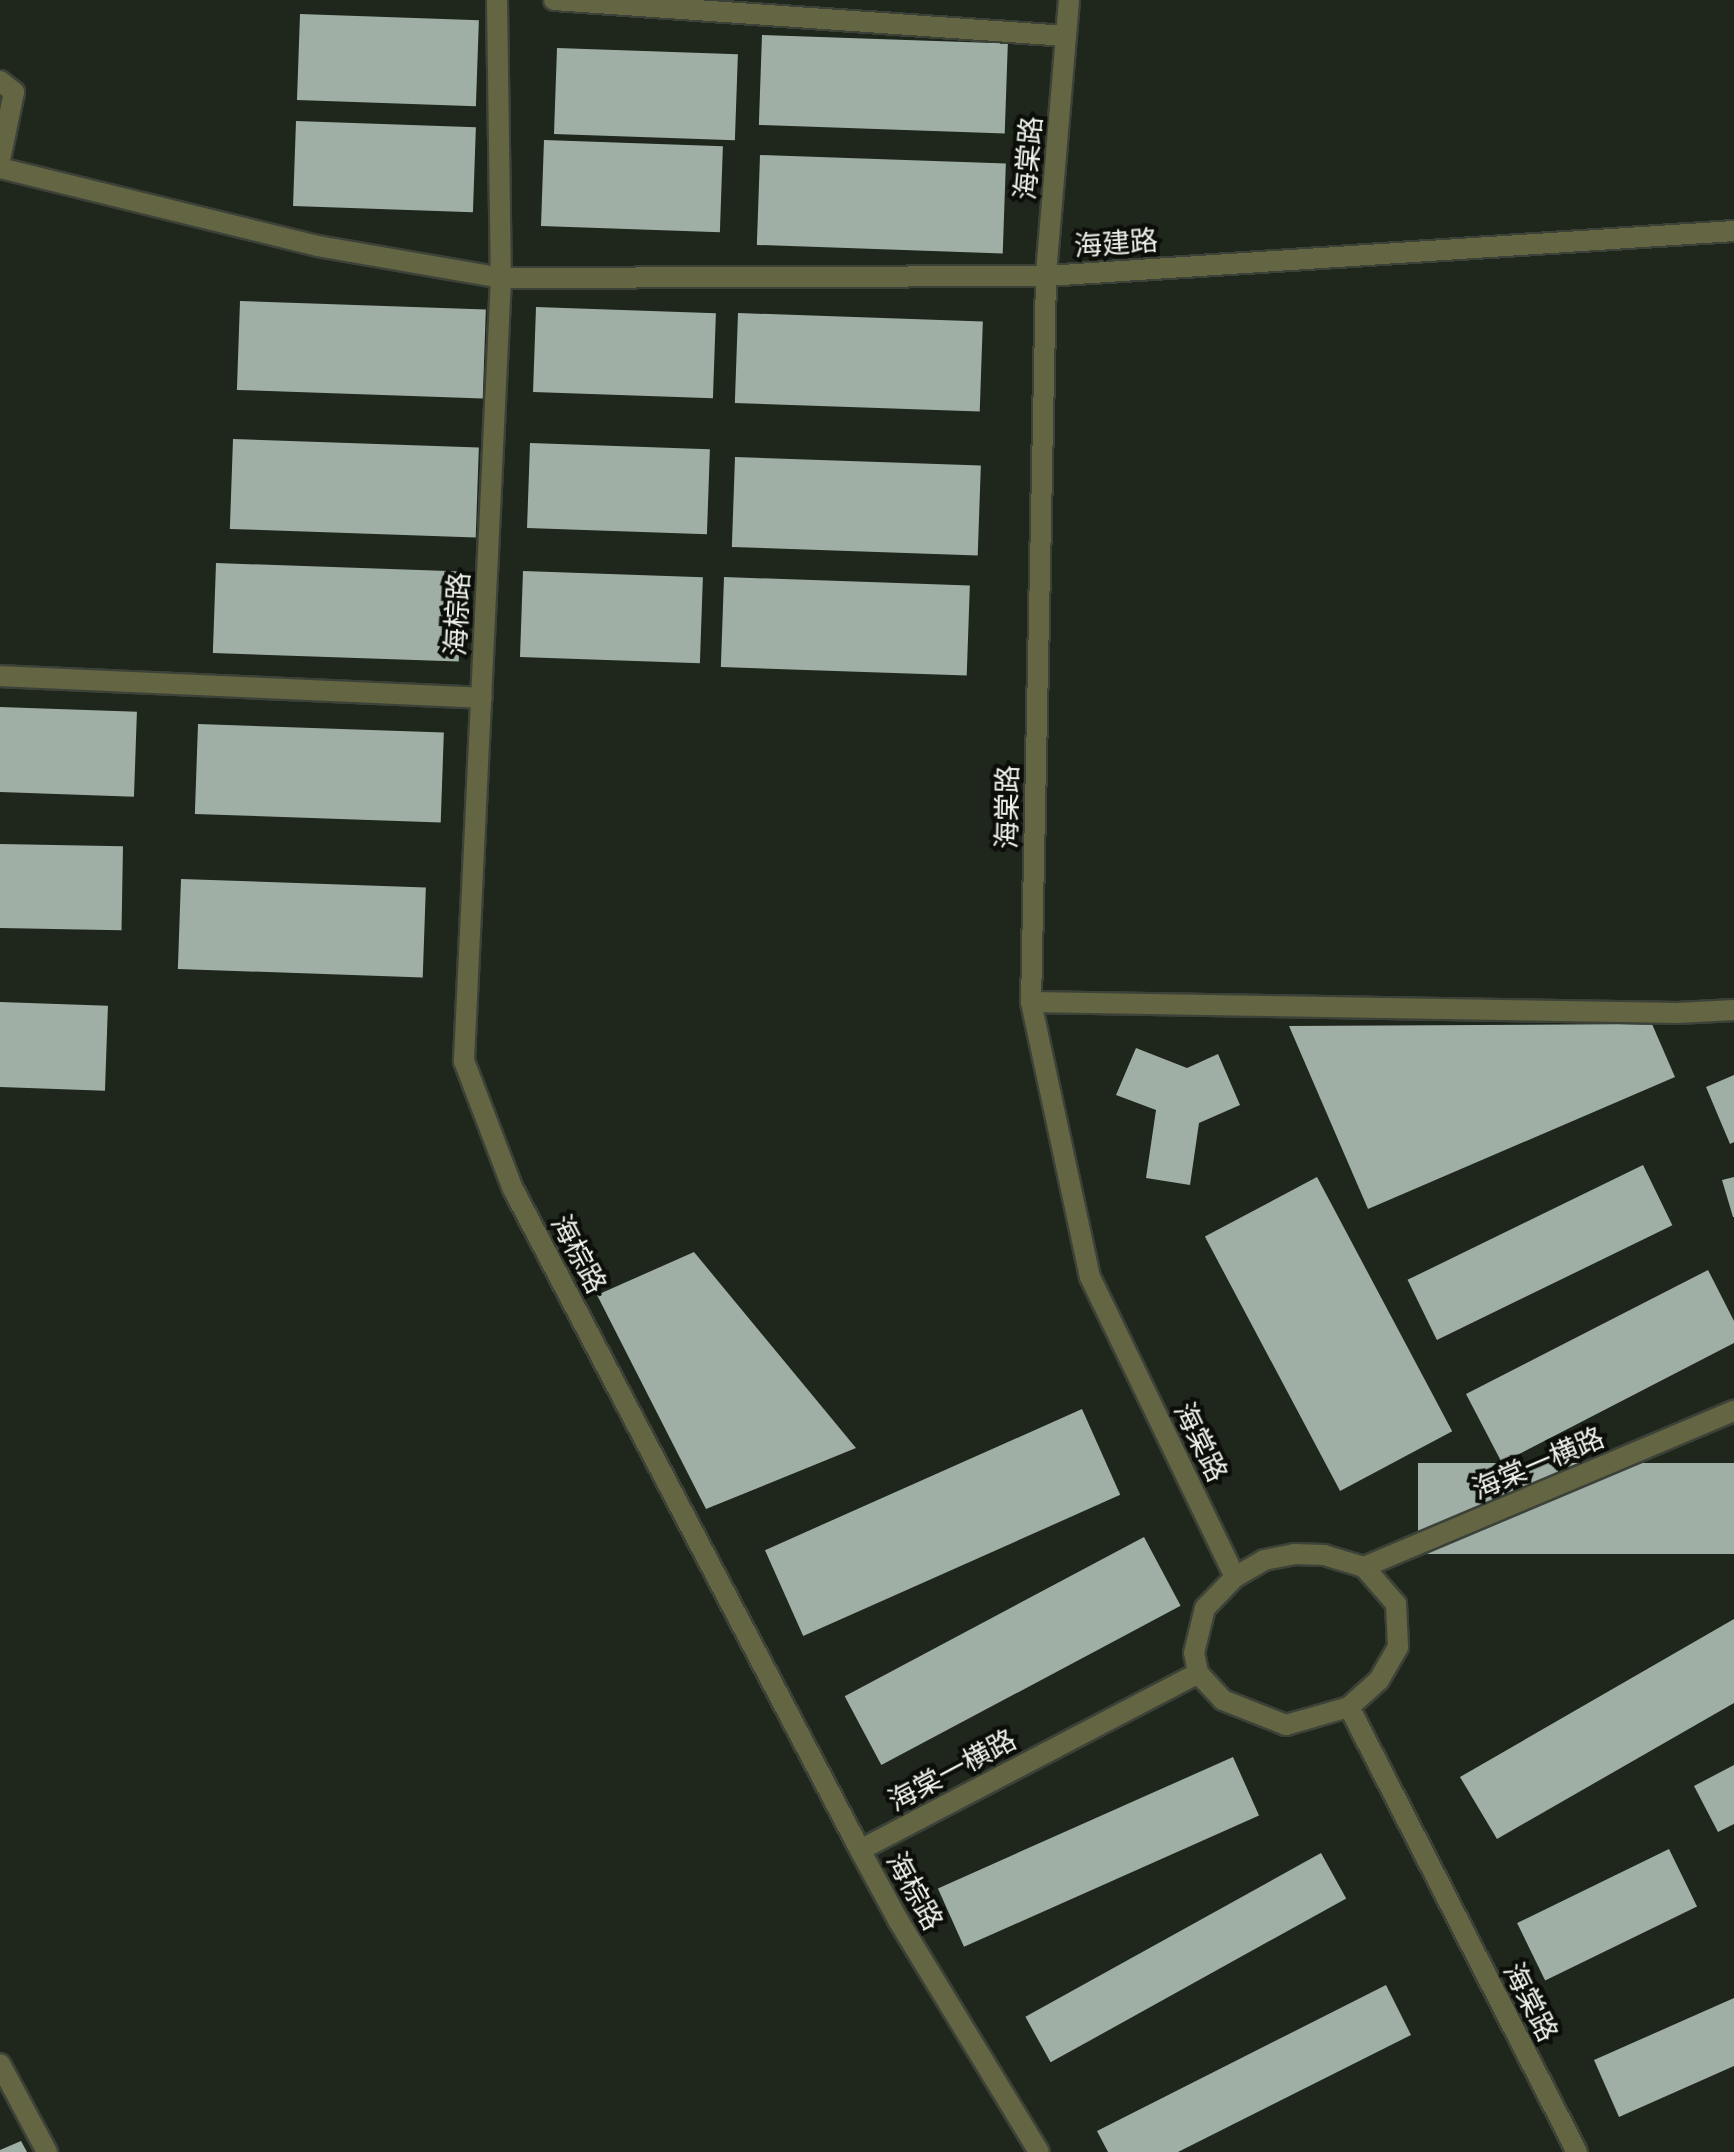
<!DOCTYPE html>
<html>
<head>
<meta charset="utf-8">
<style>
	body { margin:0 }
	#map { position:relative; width:1734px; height:2152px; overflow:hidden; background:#1f261b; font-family:"PT Serif","Noto Sans SC",serif }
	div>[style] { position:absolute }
	.building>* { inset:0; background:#9fafa5; transform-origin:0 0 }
	.roads { filter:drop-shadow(2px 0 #3c4238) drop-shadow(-2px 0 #3c4238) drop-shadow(0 2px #3c4238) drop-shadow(0 -2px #3c4238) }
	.minor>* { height:20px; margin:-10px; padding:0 10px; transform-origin:10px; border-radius:10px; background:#646543 }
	span { translate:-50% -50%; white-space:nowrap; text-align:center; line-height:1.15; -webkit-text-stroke:8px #0b0e09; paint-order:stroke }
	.street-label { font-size:28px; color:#ecf1e9 }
</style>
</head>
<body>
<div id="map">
	<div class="building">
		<div style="left:300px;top:14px;width:179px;height:86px;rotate:2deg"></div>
		<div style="left:762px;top:35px;width:246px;height:90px;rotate:2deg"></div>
		<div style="left:557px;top:48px;width:181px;height:86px;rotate:2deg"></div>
		<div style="left:296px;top:121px;width:180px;height:85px;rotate:2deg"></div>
		<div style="left:544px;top:140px;width:179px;height:86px;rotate:2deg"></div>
		<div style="left:760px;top:155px;width:246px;height:90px;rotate:2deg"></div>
		<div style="left:240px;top:301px;width:246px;height:89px;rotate:2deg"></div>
		<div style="left:536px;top:307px;width:180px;height:85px;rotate:2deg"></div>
		<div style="left:738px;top:313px;width:245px;height:90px;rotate:2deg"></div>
		<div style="left:233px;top:439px;width:246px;height:90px;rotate:2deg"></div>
		<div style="left:530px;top:443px;width:180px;height:85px;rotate:2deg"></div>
		<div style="left:735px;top:457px;width:246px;height:90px;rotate:2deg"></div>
		<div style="left:216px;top:563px;width:246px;height:90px;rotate:2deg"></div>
		<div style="left:523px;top:571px;width:180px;height:86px;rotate:2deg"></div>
		<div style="left:724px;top:577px;width:246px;height:90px;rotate:2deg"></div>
		<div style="left:0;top:707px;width:137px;height:85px;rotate:2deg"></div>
		<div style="left:198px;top:724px;width:246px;height:90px;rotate:2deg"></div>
		<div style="left:0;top:844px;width:123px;height:84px;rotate:1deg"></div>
		<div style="left:181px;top:879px;width:245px;height:90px;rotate:2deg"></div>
		<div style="left:0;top:1002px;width:108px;height:85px;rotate:2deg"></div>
		<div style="clip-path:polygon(1652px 1024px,1675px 1077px,1368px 1209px,1289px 1026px)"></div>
		<div style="clip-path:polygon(1136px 1048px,1187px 1068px,1218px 1054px,1240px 1105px,1199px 1123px,1190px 1185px,1146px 1178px,1156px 1110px,1116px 1095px)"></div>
		<div style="clip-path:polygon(1734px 1075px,1734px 1142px,1730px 1144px,1706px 1087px)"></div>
		<div style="left:1643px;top:1165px;width:67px;height:262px;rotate:64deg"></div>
		<div style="left:1317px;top:1177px;width:288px;height:127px;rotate:62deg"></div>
		<div style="clip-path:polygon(1734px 1177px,1734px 1217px,1733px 1217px,1722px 1180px)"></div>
		<div style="clip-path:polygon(694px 1252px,856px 1448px,706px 1509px,597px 1295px)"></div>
		<div style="clip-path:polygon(1708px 1270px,1734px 1321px,1734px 1343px,1502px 1463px,1466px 1394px)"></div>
		<div style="left:1082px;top:1409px;width:94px;height:347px;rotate:66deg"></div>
		<div style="left:1734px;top:1463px;width:91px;height:316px;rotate:90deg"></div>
		<div style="left:1144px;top:1537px;width:78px;height:339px;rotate:62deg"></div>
		<div style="clip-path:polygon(1734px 1619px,1734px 1703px,1497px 1839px,1460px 1777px)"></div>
		<div style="left:1233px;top:1757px;width:64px;height:323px;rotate:66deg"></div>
		<div style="clip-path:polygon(1734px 1765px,1734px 1824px,1718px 1832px,1694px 1786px)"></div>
		<div style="left:1669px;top:1849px;width:64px;height:169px;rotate:64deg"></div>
		<div style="left:1321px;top:1853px;width:52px;height:338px;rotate:61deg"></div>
		<div style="clip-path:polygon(1386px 1985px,1411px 2035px,1178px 2152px,1108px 2152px,1097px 2131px)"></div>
		<div style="clip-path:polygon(1734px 1998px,1734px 2066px,1619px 2117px,1594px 2060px)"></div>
		<div style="clip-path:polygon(21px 2141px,27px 2152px,0 2152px,0 2150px)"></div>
	</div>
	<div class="roads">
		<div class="minor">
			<div style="left:497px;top:0;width:278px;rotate:89.2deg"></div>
			<div style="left:501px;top:278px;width:784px;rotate:92.71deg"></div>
			<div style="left:464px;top:1061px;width:137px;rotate:69.1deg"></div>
			<div style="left:513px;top:1189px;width:747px;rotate:62.3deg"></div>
			<div style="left:860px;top:1850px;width:80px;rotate:61.5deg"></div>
			<div style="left:898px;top:1920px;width:271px;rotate:58.7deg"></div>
			<div style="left:554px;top:0;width:513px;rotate:4.02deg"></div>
			<div style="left:1069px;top:0;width:277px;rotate:94.8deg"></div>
			<div style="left:1046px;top:276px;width:726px;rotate:91.18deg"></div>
			<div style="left:1031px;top:1002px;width:281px;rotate:77.9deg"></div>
			<div style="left:1090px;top:1277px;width:333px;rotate:64.2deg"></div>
			<div style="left:0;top:81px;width:18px;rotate:38deg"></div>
			<div style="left:14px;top:92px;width:69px;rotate:101.6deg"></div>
			<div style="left:0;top:168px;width:327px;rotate:13.8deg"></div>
			<div style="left:318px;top:246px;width:186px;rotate:9.9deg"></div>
			<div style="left:501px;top:278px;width:545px;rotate:-0.21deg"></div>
			<div style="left:1046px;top:276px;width:689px;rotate:-3.74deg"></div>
			<div style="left:0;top:676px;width:482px;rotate:2.6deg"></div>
			<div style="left:1031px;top:1002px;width:647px;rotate:0.97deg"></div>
			<div style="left:1678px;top:1013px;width:56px;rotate:-3.1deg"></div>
			<div style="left:1294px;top:1554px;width:30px;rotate:2deg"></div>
			<div style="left:1324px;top:1555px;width:42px;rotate:16.7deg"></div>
			<div style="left:1364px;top:1567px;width:49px;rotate:49.1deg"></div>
			<div style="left:1396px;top:1604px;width:43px;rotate:87.3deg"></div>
			<div style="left:1398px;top:1647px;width:38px;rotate:120deg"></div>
			<div style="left:1379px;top:1680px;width:40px;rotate:138deg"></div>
			<div style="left:1349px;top:1707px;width:66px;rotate:164.1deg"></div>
			<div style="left:1286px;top:1725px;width:68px;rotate:-158.4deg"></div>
			<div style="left:1223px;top:1700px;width:37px;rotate:-133deg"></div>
			<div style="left:1198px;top:1673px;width:20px;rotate:-101deg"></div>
			<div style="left:1194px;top:1653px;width:46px;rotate:-76.3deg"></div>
			<div style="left:1205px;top:1608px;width:43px;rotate:-45.9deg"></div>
			<div style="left:1235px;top:1577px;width:34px;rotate:-30deg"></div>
			<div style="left:1264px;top:1560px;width:31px;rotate:-11deg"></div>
			<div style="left:1364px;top:1567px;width:402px;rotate:-22.9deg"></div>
			<div style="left:1349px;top:1707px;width:500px;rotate:62.87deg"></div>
			<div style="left:860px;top:1850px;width:382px;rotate:-27.6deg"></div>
			<div style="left:0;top:2064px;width:100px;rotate:61.9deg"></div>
		</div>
	</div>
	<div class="street-label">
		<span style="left:1028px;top:158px;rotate:-85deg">海棠路</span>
		<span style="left:1116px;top:243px;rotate:-4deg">海建路</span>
		<span style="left:457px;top:614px;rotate:-87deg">海棕路</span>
		<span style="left:1007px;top:807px;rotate:-89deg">海棠路</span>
		<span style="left:579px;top:1254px;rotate:62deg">海棕路</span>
		<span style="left:1201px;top:1442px;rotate:64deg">海棠路</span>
		<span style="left:1538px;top:1463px;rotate:-23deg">海棠一横路</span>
		<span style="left:952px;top:1770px;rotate:-28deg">海棠一横路</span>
		<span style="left:915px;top:1891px;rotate:61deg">海棕路</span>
		<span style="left:1531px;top:2002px;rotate:63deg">海棠路</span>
	</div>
</div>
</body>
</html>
